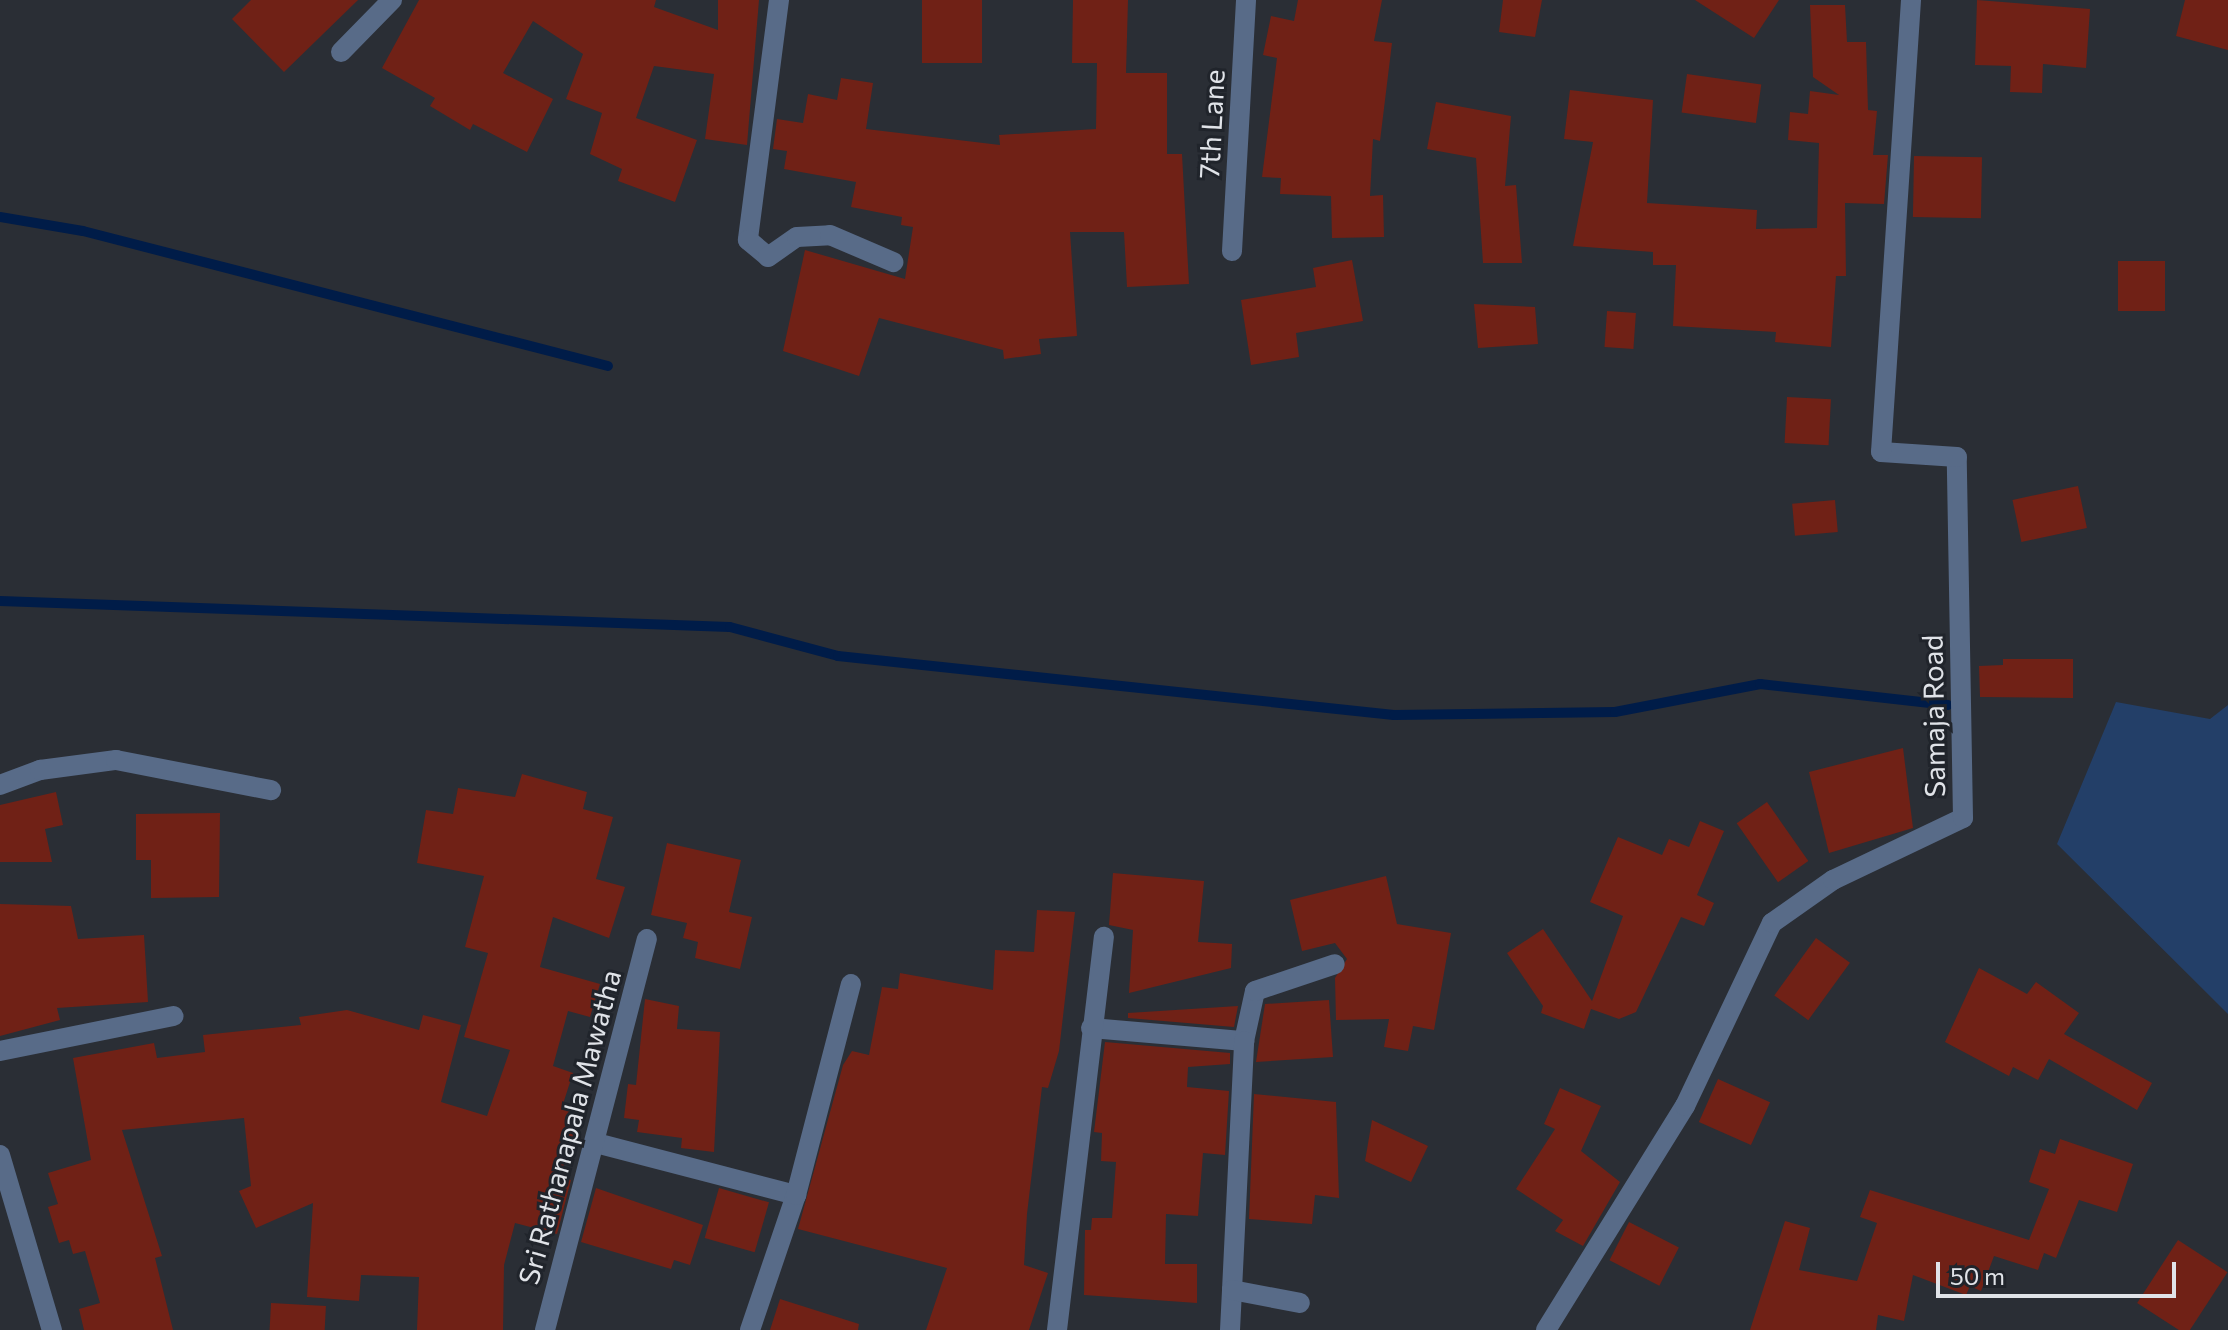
<!DOCTYPE html>
<html>
<head>
<meta charset="utf-8">
<style>
	body { margin:0 }
	#map { position:relative; width:2228px; height:1330px; overflow:hidden; background:#2a2e35; font-family:Commissioner,sans-serif }
	div>[style] { position:absolute }
	.green>* { inset:0; background:#233f68 }
	.stream>* { height:10px; margin:-5px; padding:0 5px; transform-origin:5px; border-radius:5px; background:#001c48 }
	.building>* { inset:0; background:#702116; transform-origin:0 0 }
	.minor>* { height:20px; margin:-10px; padding:0 10px; transform-origin:10px; border-radius:10px; background:#586b88 }
	span { translate:-50% -50%; white-space:nowrap; text-align:center; line-height:1.15; -webkit-text-stroke:6px #20242b; paint-order:stroke }
	.street-label { font-size:28px; color:#e0e3e8 }
	.scale { position:absolute; left:1936px; top:1262px; width:240px; height:36px; box-sizing:border-box; border:4px solid #e0e3e8; border-top:0; padding-left:10px; font-size:24px; line-height:28px; white-space:nowrap; color:#e0e3e8; -webkit-text-stroke:6px #20242b; paint-order:stroke }
</style>
</head>
<body>
<div id="map">
	<div class="green">
		<div style="clip-path:polygon(2116px 702px,2210px 719px,2228px 705px,2228px 1014px,2057px 844px)"></div>
	</div>
	<div class="stream">
		<div style="left:0;top:217px;width:84px;rotate:9.6deg"></div>
		<div style="left:83px;top:231px;width:542px;rotate:14.42deg"></div>
		<div style="left:0;top:601px;width:730px;rotate:2.04deg"></div>
		<div style="left:730px;top:627px;width:112px;rotate:15deg"></div>
		<div style="left:838px;top:656px;width:559px;rotate:6.06deg"></div>
		<div style="left:1394px;top:715px;width:221px;rotate:-0.8deg"></div>
		<div style="left:1615px;top:712px;width:148px;rotate:-10.9deg"></div>
		<div style="left:1760px;top:684px;width:189px;rotate:6.4deg"></div>
	</div>
	<div class="building">
		<div style="clip-path:polygon(251px 0,358px 0,284px 72px,232px 19px)"></div>
		<div style="clip-path:polygon(419px 0,656px 0,654px 7px,718px 30px,718px 0,759px 0,747px 145px,705px 139px,714px 74px,654px 66px,636px 118px,697px 140px,675px 202px,618px 181px,622px 169px,590px 154px,602px 113px,566px 99px,583px 54px,533px 21px,503px 73px,553px 99px,527px 152px,473px 124px,470px 130px,430px 106px,435px 98px,382px 68px)"></div>
		<div style="left:922px;top:0;width:60px;height:63px"></div>
		<div style="clip-path:polygon(1073px 0,1128px 0,1126px 73px,1167px 73px,1167px 154px,1182px 154px,1189px 284px,1127px 287px,1124px 232px,1070px 232px,1077px 336px,1039px 339px,1041px 354px,1004px 359px,1003px 350px,879px 318px,859px 376px,783px 351px,805px 250px,905px 279px,913px 227px,901px 225px,902px 217px,851px 207px,856px 182px,784px 169px,787px 151px,773px 149px,777px 119px,803px 123px,808px 94px,837px 100px,841px 78px,873px 83px,866px 129px,1000px 145px,999px 135px,1096px 129px,1097px 63px,1072px 63px)"></div>
		<div style="clip-path:polygon(1298px 0,1382px 0,1374px 41px,1392px 43px,1380px 141px,1373px 139px,1370px 196px,1383px 195px,1384px 237px,1332px 238px,1331px 196px,1280px 194px,1281px 178px,1262px 177px,1277px 58px,1263px 55px,1271px 16px,1294px 21px)"></div>
		<div style="clip-path:polygon(1503px 0,1542px 0,1535px 37px,1499px 32px)"></div>
		<div style="clip-path:polygon(1695px 0,1779px 0,1754px 38px)"></div>
		<div style="clip-path:polygon(1977px 0,2090px 9px,2086px 68px,2043px 64px,2042px 93px,2010px 92px,2011px 66px,1975px 65px)"></div>
		<div style="clip-path:polygon(2185px 0,2228px 0,2228px 50px,2176px 36px)"></div>
		<div style="clip-path:polygon(1810px 5px,1845px 5px,1847px 42px,1866px 42px,1868px 110px,1877px 111px,1873px 155px,1888px 155px,1884px 204px,1845px 203px,1846px 276px,1836px 276px,1831px 347px,1775px 342px,1776px 332px,1673px 326px,1676px 265px,1653px 265px,1653px 252px,1573px 246px,1593px 142px,1564px 139px,1570px 90px,1653px 100px,1647px 203px,1757px 210px,1756px 229px,1817px 228px,1819px 143px,1788px 140px,1790px 112px,1808px 114px,1810px 91px,1839px 95px,1813px 77px)"></div>
		<div style="left:1687px;top:74px;width:75px;height:39px;rotate:8deg"></div>
		<div style="clip-path:polygon(1436px 102px,1511px 116px,1505px 186px,1516px 185px,1522px 263px,1483px 263px,1476px 158px,1427px 149px)"></div>
		<div style="left:1914px;top:156px;width:68px;height:61px;rotate:1deg"></div>
		<div style="clip-path:polygon(1352px 260px,1363px 321px,1296px 333px,1299px 357px,1251px 365px,1241px 300px,1316px 287px,1313px 268px)"></div>
		<div style="left:2165px;top:261px;width:50px;height:47px;rotate:90deg"></div>
		<div style="clip-path:polygon(1474px 304px,1535px 307px,1538px 344px,1478px 348px)"></div>
		<div style="left:1607px;top:311px;width:29px;height:36px;rotate:4deg"></div>
		<div style="left:1787px;top:397px;width:44px;height:46px;rotate:3deg"></div>
		<div style="left:2078px;top:486px;width:43px;height:67px;rotate:78deg"></div>
		<div style="left:1835px;top:500px;width:32px;height:43px;rotate:85deg"></div>
		<div style="clip-path:polygon(2003px 659px,2073px 659px,2073px 698px,1980px 697px,1979px 666px,2003px 665px)"></div>
		<div style="clip-path:polygon(1903px 748px,1913px 828px,1829px 853px,1809px 772px)"></div>
		<div style="clip-path:polygon(522px 774px,587px 792px,583px 809px,613px 817px,596px 879px,625px 887px,609px 938px,553px 917px,540px 967px,600px 984px,590px 1017px,568px 1011px,553px 1066px,573px 1073px,562px 1107px,580px 1112px,560px 1177px,571px 1180px,557px 1234px,515px 1223px,504px 1265px,503px 1330px,417px 1330px,419px 1277px,361px 1275px,359px 1301px,307px 1297px,313px 1203px,256px 1228px,239px 1191px,251px 1186px,244px 1118px,122px 1130px,162px 1256px,155px 1258px,173px 1330px,84px 1330px,79px 1309px,100px 1303px,85px 1251px,73px 1254px,69px 1240px,59px 1243px,48px 1207px,58px 1204px,48px 1173px,91px 1160px,73px 1058px,154px 1043px,157px 1058px,205px 1052px,203px 1035px,301px 1025px,299px 1017px,347px 1010px,419px 1030px,423px 1015px,461px 1025px,441px 1102px,487px 1116px,510px 1050px,464px 1037px,488px 953px,465px 947px,484px 876px,417px 863px,426px 810px,453px 814px,458px 788px,515px 797px)"></div>
		<div style="clip-path:polygon(56px 792px,63px 825px,45px 829px,52px 862px,0 862px,0 805px)"></div>
		<div style="left:1767px;top:802px;width:72px;height:37px;rotate:55deg"></div>
		<div style="clip-path:polygon(220px 813px,219px 897px,151px 898px,151px 860px,136px 860px,136px 814px)"></div>
		<div style="clip-path:polygon(1700px 821px,1724px 831px,1697px 895px,1714px 903px,1704px 926px,1681px 917px,1636px 1012px,1619px 1019px,1591px 1009px,1584px 1029px,1541px 1013px,1543px 1006px,1507px 953px,1543px 929px,1592px 1001px,1623px 916px,1590px 902px,1618px 837px,1662px 855px,1669px 839px,1689px 847px)"></div>
		<div style="clip-path:polygon(667px 843px,741px 860px,729px 912px,752px 917px,740px 969px,695px 958px,698px 942px,683px 938px,687px 923px,651px 915px)"></div>
		<div style="clip-path:polygon(1113px 873px,1204px 881px,1198px 942px,1232px 944px,1231px 968px,1129px 993px,1133px 930px,1109px 925px)"></div>
		<div style="clip-path:polygon(1386px 876px,1397px 924px,1451px 933px,1434px 1030px,1413px 1026px,1408px 1051px,1384px 1047px,1389px 1019px,1336px 1020px,1335px 978px,1347px 959px,1335px 943px,1302px 951px,1290px 900px)"></div>
		<div style="clip-path:polygon(0 904px,71px 906px,78px 939px,144px 935px,148px 1002px,57px 1008px,60px 1020px,0 1036px)"></div>
		<div style="clip-path:polygon(1037px 910px,1075px 912px,1059px 1051px,1048px 1088px,1042px 1087px,1027px 1214px,1024px 1265px,1048px 1273px,1029px 1330px,926px 1330px,947px 1268px,798px 1229px,843px 1065px,852px 1051px,869px 1055px,882px 987px,898px 989px,900px 973px,993px 990px,995px 950px,1034px 952px)"></div>
		<div style="left:1816px;top:938px;width:42px;height:71px;rotate:36deg"></div>
		<div style="clip-path:polygon(1979px 968px,2027px 994px,2036px 982px,2079px 1013px,2064px 1034px,2152px 1083px,2137px 1110px,2049px 1059px,2038px 1080px,2013px 1067px,2009px 1076px,1945px 1042px)"></div>
		<div style="clip-path:polygon(645px 999px,679px 1006px,677px 1029px,720px 1032px,714px 1152px,681px 1148px,682px 1138px,637px 1132px,639px 1120px,624px 1118px,628px 1084px,636px 1085px)"></div>
		<div style="clip-path:polygon(1329px 1000px,1333px 1057px,1256px 1062px,1265px 1004px)"></div>
		<div style="clip-path:polygon(1238px 1006px,1234px 1027px,1128px 1018px,1128px 1013px)"></div>
		<div style="clip-path:polygon(1105px 1042px,1230px 1053px,1230px 1064px,1188px 1067px,1187px 1087px,1229px 1091px,1225px 1155px,1203px 1153px,1198px 1216px,1166px 1214px,1165px 1264px,1197px 1264px,1197px 1303px,1084px 1295px,1085px 1230px,1091px 1230px,1092px 1218px,1112px 1218px,1116px 1162px,1101px 1161px,1102px 1133px,1094px 1132px)"></div>
		<div style="left:1718px;top:1079px;width:57px;height:47px;rotate:24deg"></div>
		<div style="clip-path:polygon(1560px 1088px,1601px 1106px,1581px 1151px,1620px 1182px,1583px 1246px,1555px 1231px,1563px 1220px,1516px 1189px,1555px 1129px,1544px 1124px)"></div>
		<div style="clip-path:polygon(1254px 1094px,1336px 1102px,1339px 1198px,1315px 1195px,1312px 1224px,1249px 1219px)"></div>
		<div style="clip-path:polygon(1372px 1120px,1428px 1146px,1411px 1182px,1365px 1161px)"></div>
		<div style="clip-path:polygon(2060px 1139px,2133px 1164px,2117px 1212px,2079px 1200px,2056px 1258px,2044px 1253px,2038px 1270px,1994px 1256px,1981px 1291px,1970px 1286px,1966px 1295px,1913px 1275px,1904px 1321px,1878px 1315px,1876px 1330px,1750px 1330px,1785px 1221px,1810px 1228px,1799px 1270px,1857px 1281px,1877px 1223px,1860px 1217px,1870px 1190px,2029px 1240px,2049px 1189px,2029px 1182px,2040px 1149px,2055px 1154px)"></div>
		<div style="clip-path:polygon(596px 1188px,703px 1225px,690px 1265px,674px 1260px,671px 1269px,581px 1242px)"></div>
		<div style="left:719px;top:1188px;width:52px;height:52px;rotate:16deg"></div>
		<div style="left:1629px;top:1222px;width:56px;height:43px;rotate:27deg"></div>
		<div style="left:2178px;top:1240px;width:59px;height:75px;rotate:33deg"></div>
		<div style="clip-path:polygon(780px 1299px,859px 1324px,858px 1330px,770px 1330px)"></div>
		<div style="left:271px;top:1303px;width:55px;height:27px;rotate:3deg"></div>
	</div>
	<div class="minor">
		<div style="left:779px;top:0;width:242px;rotate:97.4deg"></div>
		<div style="left:748px;top:240px;width:26px;rotate:40deg"></div>
		<div style="left:768px;top:257px;width:35px;rotate:-35deg"></div>
		<div style="left:797px;top:237px;width:33px;rotate:-3deg"></div>
		<div style="left:830px;top:235px;width:69px;rotate:23.2deg"></div>
		<div style="left:341px;top:52px;width:73px;rotate:-45.6deg"></div>
		<div style="left:1232px;top:251px;width:251px;rotate:-86.8deg"></div>
		<div style="left:0;top:785px;width:43px;rotate:-20.6deg"></div>
		<div style="left:40px;top:770px;width:77px;rotate:-7.5deg"></div>
		<div style="left:116px;top:760px;width:158px;rotate:11deg"></div>
		<div style="left:1091px;top:1028px;width:154px;rotate:4.9deg"></div>
		<div style="left:1244px;top:1041px;width:51px;rotate:-77.6deg"></div>
		<div style="left:1255px;top:991px;width:84px;rotate:-18.6deg"></div>
		<div style="left:0;top:1051px;width:177px;rotate:-11.4deg"></div>
		<div style="left:596px;top:1143px;width:207px;rotate:14.6deg"></div>
		<div style="left:0;top:1155px;width:183px;rotate:73.5deg"></div>
		<div style="left:1232px;top:1290px;width:249px;rotate:-87.2deg"></div>
		<div style="left:545px;top:1330px;width:404px;rotate:-75.4deg"></div>
		<div style="left:750px;top:1330px;width:143px;rotate:-71.2deg"></div>
		<div style="left:796px;top:1195px;width:218px;rotate:-75.4deg"></div>
		<div style="left:1057px;top:1330px;width:396px;rotate:-83.2deg"></div>
		<div style="left:1230px;top:1330px;width:40px;rotate:-87.1deg"></div>
		<div style="left:1232px;top:1290px;width:69px;rotate:10.8deg"></div>
		<div style="left:1546px;top:1330px;width:264px;rotate:-58.2deg"></div>
		<div style="left:1685px;top:1106px;width:203px;rotate:-64.6deg"></div>
		<div style="left:1772px;top:923px;width:75px;rotate:-35.2deg"></div>
		<div style="left:1833px;top:880px;width:144px;rotate:-25.5deg"></div>
		<div style="left:1963px;top:818px;width:361px;rotate:-91deg"></div>
		<div style="left:1957px;top:457px;width:76px;rotate:-176.2deg"></div>
		<div style="left:1881px;top:452px;width:453px;rotate:-86.2deg"></div>
	</div>
	<div class="street-label">
		<span style="left:1211px;top:124px;rotate:-87deg">7th Lane</span>
		<span style="left:1933px;top:716px;rotate:-91deg">Samaja Road</span>
		<span style="left:569px;top:1127px;rotate:-75deg">Sri Rathanapala Mawatha</span>
	</div>
	<div class="scale">50 m</div>
</div>
</body>
</html>
